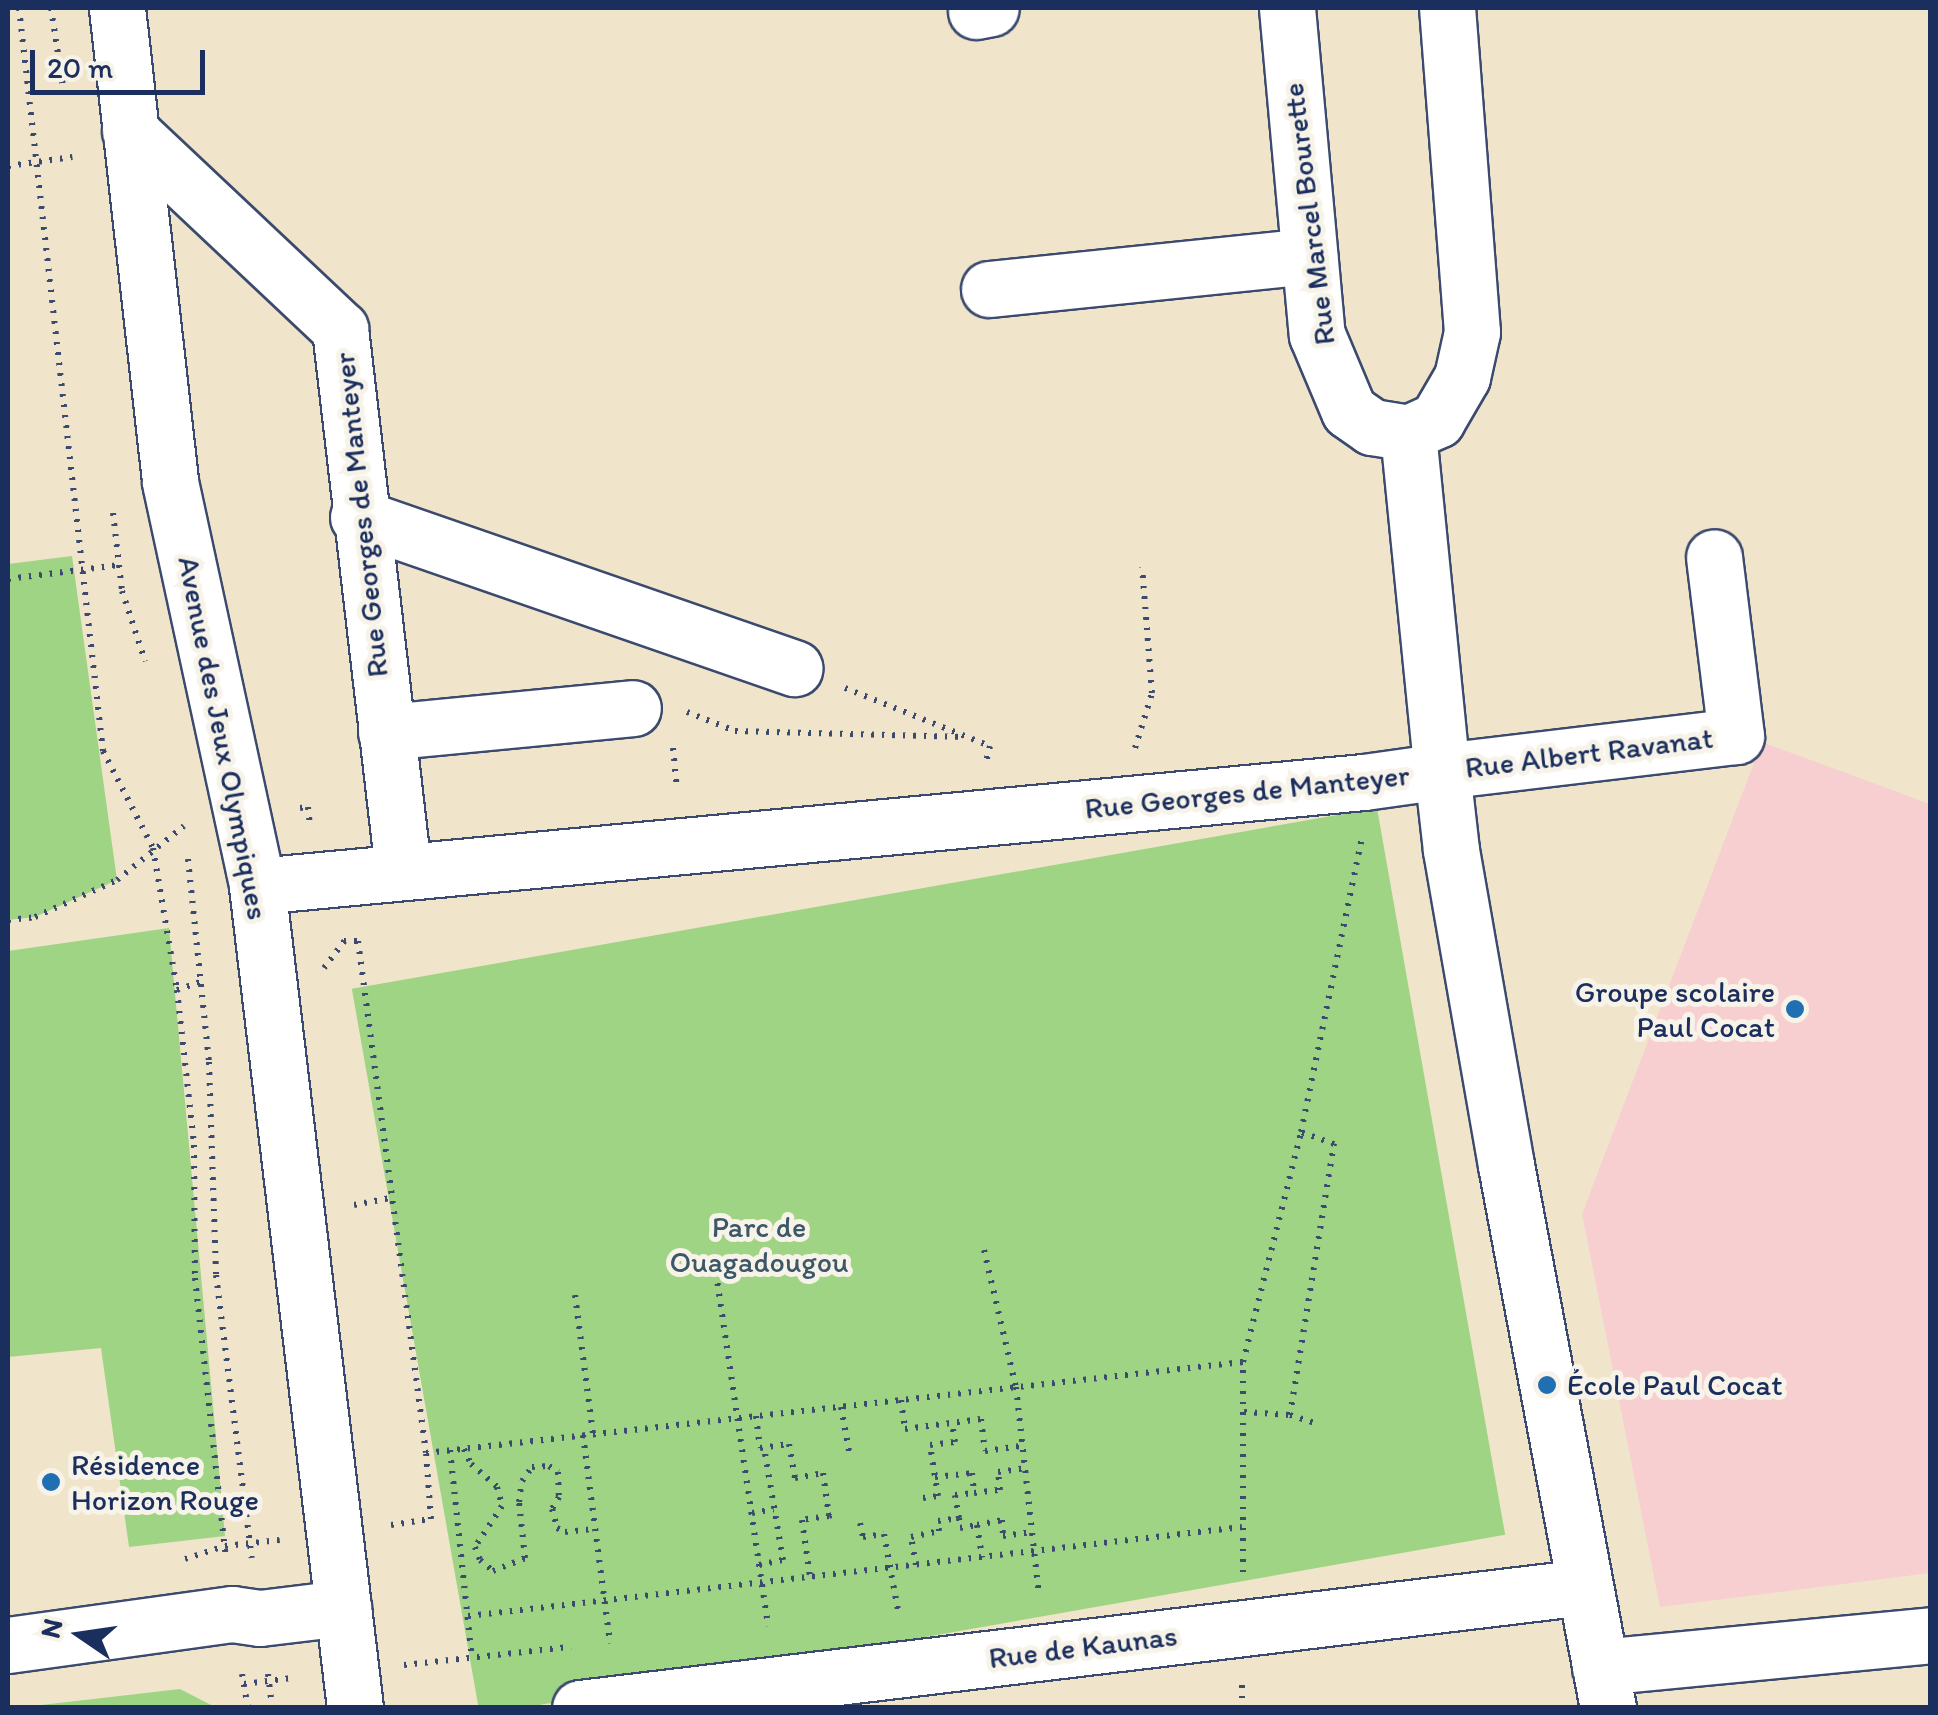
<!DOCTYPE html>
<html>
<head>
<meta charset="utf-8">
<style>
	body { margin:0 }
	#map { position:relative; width:1938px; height:1715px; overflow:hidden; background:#f0e5ca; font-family:Itim,sans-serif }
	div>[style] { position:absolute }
	.built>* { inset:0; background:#f7cfd0 }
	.green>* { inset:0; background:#9fd485; transform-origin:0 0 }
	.path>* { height:6px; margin-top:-3px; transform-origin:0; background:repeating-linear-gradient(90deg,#3b4a6e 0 2.5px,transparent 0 10.5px) }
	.roads { filter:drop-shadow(2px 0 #3b4a6e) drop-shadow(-2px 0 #3b4a6e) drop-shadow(0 2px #3b4a6e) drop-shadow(0 -2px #3b4a6e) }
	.minor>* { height:55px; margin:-27.5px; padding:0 27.5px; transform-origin:27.5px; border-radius:27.5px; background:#fff }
	.major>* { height:55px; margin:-27.5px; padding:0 27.5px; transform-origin:27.5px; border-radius:27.5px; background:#fff }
	.dots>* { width:28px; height:28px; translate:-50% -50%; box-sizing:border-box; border:5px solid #f7f3e8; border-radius:50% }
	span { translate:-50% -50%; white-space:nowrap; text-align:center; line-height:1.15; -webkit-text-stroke:10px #f7f3e8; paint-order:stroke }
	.street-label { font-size:30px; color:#1b2f5e }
	.poi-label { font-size:30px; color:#1b2f5e }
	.right { translate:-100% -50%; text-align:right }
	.left { translate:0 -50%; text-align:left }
	.park-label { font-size:30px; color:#3c5868 }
	.frame { position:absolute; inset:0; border:10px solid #1b2f5e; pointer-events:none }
	.north { position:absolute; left:30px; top:1585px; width:100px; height:100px; -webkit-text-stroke:8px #f7f3e8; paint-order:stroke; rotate:283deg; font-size:28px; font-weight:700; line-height:40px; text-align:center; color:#1b2f5e }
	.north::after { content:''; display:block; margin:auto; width:35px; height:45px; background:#1b2f5e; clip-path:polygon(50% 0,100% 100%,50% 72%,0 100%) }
	.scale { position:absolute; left:30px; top:50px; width:175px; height:45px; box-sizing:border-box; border:5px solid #1b2f5e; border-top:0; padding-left:12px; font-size:30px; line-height:35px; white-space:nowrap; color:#1b2f5e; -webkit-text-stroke:8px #f7f3e8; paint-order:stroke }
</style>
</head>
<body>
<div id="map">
	<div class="built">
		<div style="clip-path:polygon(1762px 742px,1930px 804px,1930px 1573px,1660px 1607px,1582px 1214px)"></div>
	</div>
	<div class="green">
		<div style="clip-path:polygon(72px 556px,117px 880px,35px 917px,8px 920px,8px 564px)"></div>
		<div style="left:1377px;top:808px;width:738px;height:1041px;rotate:80deg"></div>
		<div style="clip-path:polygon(169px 928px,225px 1536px,129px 1547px,101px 1348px,8px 1357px,8px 951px)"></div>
		<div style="clip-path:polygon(180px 1689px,215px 1707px,24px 1707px)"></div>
	</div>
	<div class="path">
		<div style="left:19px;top:8px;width:748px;rotate:83.55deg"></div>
		<div style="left:103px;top:751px;width:109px;rotate:62.7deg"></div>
		<div style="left:153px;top:848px;width:144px;rotate:80.4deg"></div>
		<div style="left:177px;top:990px;width:156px;rotate:83.7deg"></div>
		<div style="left:194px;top:1145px;width:133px;rotate:89.6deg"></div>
		<div style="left:195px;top:1278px;width:282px;rotate:83.7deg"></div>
		<div style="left:51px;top:8px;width:86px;rotate:81.3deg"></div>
		<div style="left:8px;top:166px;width:65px;rotate:-8deg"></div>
		<div style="left:113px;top:513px;width:79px;rotate:83.4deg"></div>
		<div style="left:122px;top:591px;width:74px;rotate:71.8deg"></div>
		<div style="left:8px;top:579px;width:112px;rotate:-7.2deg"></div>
		<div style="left:845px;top:688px;width:156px;rotate:21.8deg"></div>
		<div style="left:990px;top:746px;width:16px;rotate:104deg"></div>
		<div style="left:687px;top:712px;width:52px;rotate:21.6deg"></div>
		<div style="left:735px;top:731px;width:231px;rotate:1.5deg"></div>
		<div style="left:673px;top:748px;width:42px;rotate:84.6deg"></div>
		<div style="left:1135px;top:748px;width:58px;rotate:-72.8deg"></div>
		<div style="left:1152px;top:693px;width:126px;rotate:-94.5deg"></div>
		<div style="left:300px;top:808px;width:8px;rotate:-7deg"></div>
		<div style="left:308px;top:807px;width:19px;rotate:84deg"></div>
		<div style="left:188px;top:859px;width:204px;rotate:84.1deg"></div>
		<div style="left:209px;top:1062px;width:213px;rotate:88.1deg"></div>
		<div style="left:216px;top:1275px;width:285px;rotate:82.8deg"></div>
		<div style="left:8px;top:920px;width:27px;rotate:-6deg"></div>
		<div style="left:35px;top:917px;width:90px;rotate:-24.3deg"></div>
		<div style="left:117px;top:880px;width:86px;rotate:-38.9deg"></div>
		<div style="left:324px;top:968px;width:34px;rotate:-53deg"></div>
		<div style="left:344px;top:941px;width:14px"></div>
		<div style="left:358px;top:941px;width:516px;rotate:82.43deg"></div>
		<div style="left:177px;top:990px;width:28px;rotate:-19deg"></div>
		<div style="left:354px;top:1205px;width:38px;rotate:-11deg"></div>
		<div style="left:984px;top:1250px;width:141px;rotate:76.9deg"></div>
		<div style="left:1016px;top:1387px;width:208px;rotate:83.7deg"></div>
		<div style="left:716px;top:1273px;width:357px;rotate:81.6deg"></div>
		<div style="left:575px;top:1295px;width:140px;rotate:82.6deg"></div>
		<div style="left:901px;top:1400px;width:29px;rotate:82deg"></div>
		<div style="left:905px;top:1429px;width:77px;rotate:-7.5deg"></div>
		<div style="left:981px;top:1419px;width:32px;rotate:83deg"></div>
		<div style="left:985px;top:1451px;width:37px;rotate:-8deg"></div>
		<div style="left:841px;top:1407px;width:45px;rotate:79.7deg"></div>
		<div style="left:1244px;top:1412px;width:46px;rotate:3.7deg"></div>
		<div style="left:1290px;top:1415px;width:29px;rotate:18deg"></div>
		<div style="left:1290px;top:1415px;width:275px;rotate:-80.8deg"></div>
		<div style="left:1334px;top:1144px;width:35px;rotate:-160deg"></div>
		<div style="left:756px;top:1416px;width:32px;rotate:83deg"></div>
		<div style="left:760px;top:1448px;width:29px;rotate:-8deg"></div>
		<div style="left:789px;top:1444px;width:35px;rotate:80deg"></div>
		<div style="left:795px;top:1478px;width:28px;rotate:-10deg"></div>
		<div style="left:823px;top:1473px;width:43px;rotate:82.1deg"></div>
		<div style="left:829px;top:1516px;width:27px;rotate:172deg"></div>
		<div style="left:802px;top:1520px;width:58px;rotate:82deg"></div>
		<div style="left:583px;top:1435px;width:210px;rotate:82.6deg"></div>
		<div style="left:464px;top:1449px;width:17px;rotate:65deg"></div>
		<div style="left:471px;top:1464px;width:35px;rotate:41deg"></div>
		<div style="left:497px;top:1487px;width:20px;rotate:75deg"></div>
		<div style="left:502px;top:1506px;width:49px;rotate:123.4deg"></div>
		<div style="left:475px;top:1547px;width:14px;rotate:69deg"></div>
		<div style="left:480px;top:1560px;width:17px;rotate:40deg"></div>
		<div style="left:493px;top:1571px;width:35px;rotate:-22deg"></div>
		<div style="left:525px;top:1558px;width:56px;rotate:-96.1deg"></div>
		<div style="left:519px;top:1502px;width:21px;rotate:-82deg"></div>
		<div style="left:522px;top:1481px;width:17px;rotate:-54deg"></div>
		<div style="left:532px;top:1467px;width:17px;rotate:-3deg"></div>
		<div style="left:549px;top:1466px;width:11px;rotate:34deg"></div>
		<div style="left:558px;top:1472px;width:25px;rotate:88deg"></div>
		<div style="left:559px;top:1497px;width:14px;rotate:120deg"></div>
		<div style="left:552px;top:1509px;width:20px;rotate:75deg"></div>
		<div style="left:557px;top:1528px;width:9px;rotate:27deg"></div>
		<div style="left:565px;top:1532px;width:30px;rotate:-6deg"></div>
		<div style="left:450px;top:1450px;width:209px;rotate:84deg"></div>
		<div style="left:935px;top:1477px;width:37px;rotate:-6deg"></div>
		<div style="left:972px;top:1473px;width:20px;rotate:84deg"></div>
		<div style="left:974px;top:1493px;width:26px;rotate:-7deg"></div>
		<div style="left:1000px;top:1490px;width:18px;rotate:-96deg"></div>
		<div style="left:998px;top:1472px;width:27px;rotate:-8deg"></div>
		<div style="left:923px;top:1498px;width:15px;rotate:-8deg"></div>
		<div style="left:938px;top:1496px;width:52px;rotate:-98.9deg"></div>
		<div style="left:930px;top:1445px;width:25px;rotate:-7deg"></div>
		<div style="left:955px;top:1442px;width:18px;rotate:-99deg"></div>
		<div style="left:752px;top:1513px;width:22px;rotate:-10deg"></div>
		<div style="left:829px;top:1516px;width:10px;rotate:-17deg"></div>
		<div style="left:959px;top:1518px;width:23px;rotate:-100deg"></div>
		<div style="left:955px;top:1495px;width:19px;rotate:-6deg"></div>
		<div style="left:860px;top:1523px;width:14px;rotate:78deg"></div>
		<div style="left:863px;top:1537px;width:21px;rotate:-8deg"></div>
		<div style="left:884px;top:1534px;width:77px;rotate:79.6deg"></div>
		<div style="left:391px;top:1525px;width:40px;rotate:-8.5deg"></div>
		<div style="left:431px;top:1519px;width:66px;rotate:-94.3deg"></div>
		<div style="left:426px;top:1453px;width:822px;rotate:-6.36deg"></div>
		<div style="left:977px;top:1525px;width:25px;rotate:-11deg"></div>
		<div style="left:1002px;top:1520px;width:16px;rotate:86deg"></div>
		<div style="left:1003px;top:1536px;width:29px;rotate:-8deg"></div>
		<div style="left:185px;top:1559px;width:42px;rotate:-18deg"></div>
		<div style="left:225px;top:1546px;width:55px;rotate:-6.2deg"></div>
		<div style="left:759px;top:1565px;width:25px;rotate:-12deg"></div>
		<div style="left:783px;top:1560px;width:114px;rotate:-99.6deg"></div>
		<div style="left:916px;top:1565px;width:28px;rotate:-100deg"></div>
		<div style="left:911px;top:1537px;width:29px;rotate:-12deg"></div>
		<div style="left:939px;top:1531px;width:10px;rotate:-96deg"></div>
		<div style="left:938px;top:1521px;width:21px;rotate:-8deg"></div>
		<div style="left:959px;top:1518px;width:10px;rotate:84deg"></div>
		<div style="left:960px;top:1528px;width:17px;rotate:-10deg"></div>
		<div style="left:977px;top:1525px;width:33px;rotate:81deg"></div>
		<div style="left:1243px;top:1572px;width:210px;rotate:-90deg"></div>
		<div style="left:1243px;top:1362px;width:237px;rotate:-75.8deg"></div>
		<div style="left:1301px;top:1132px;width:300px;rotate:-78.3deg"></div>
		<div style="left:468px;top:1616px;width:779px;rotate:-6.56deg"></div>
		<div style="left:404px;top:1665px;width:168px;rotate:-6.2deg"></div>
		<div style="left:242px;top:1674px;width:35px;rotate:80deg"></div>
		<div style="left:268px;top:1674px;width:34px;rotate:83deg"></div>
		<div style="left:244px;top:1684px;width:48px;rotate:-7.1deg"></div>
		<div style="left:1242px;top:1685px;width:23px;rotate:90deg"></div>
	</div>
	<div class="roads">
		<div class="minor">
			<div style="left:1287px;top:8px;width:328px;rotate:84.8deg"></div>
			<div style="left:1317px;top:335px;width:82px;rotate:67.2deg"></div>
			<div style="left:1349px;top:411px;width:28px;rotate:35deg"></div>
			<div style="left:1372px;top:427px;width:36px;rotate:9deg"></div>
			<div style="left:1408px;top:433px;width:32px;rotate:-24deg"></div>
			<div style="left:1437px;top:420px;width:50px;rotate:-59.8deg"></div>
			<div style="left:1462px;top:377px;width:46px;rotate:-77.5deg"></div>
			<div style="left:1472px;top:332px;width:325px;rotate:-94.4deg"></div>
			<div style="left:976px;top:11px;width:15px;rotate:-11deg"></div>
			<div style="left:130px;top:131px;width:289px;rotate:43.3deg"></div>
			<div style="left:340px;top:329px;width:544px;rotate:83.35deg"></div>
			<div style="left:989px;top:289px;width:322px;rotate:-5.9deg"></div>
			<div style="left:1408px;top:433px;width:340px;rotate:84.3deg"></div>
			<div style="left:1442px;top:771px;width:296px;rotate:-6.8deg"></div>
			<div style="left:1736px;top:736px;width:180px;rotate:-97deg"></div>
			<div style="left:358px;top:517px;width:462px;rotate:19.1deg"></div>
			<div style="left:386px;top:732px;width:248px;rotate:-5.5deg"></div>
			<div style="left:257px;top:886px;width:1112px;rotate:-5.37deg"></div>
			<div style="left:1364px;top:782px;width:79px;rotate:-8deg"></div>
			<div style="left:1442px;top:771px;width:80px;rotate:83.5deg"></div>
			<div style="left:1451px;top:850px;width:320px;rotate:80.1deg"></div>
			<div style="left:1506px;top:1165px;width:552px;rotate:79.36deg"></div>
			<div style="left:8px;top:1645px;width:226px;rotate:-7.9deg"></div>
			<div style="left:232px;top:1614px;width:28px;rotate:8deg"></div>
			<div style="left:260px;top:1618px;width:84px;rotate:-6.9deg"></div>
			<div style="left:1600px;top:1667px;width:332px;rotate:-5.5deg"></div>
			<div style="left:580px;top:1708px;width:1012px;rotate:-6.87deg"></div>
		</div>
		<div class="major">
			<div style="left:117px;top:8px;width:477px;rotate:83.6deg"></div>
			<div style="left:170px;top:482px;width:413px;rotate:77.8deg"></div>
			<div style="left:257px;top:886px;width:828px;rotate:83.2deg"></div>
		</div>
	</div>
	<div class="dots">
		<div style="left:1795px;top:1009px;background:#1f6fb2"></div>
		<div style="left:1547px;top:1385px;background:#1f6fb2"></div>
		<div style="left:51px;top:1482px;background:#1f6fb2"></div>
	</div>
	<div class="street-label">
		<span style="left:1309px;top:214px;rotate:-97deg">Rue Marcel Bourette</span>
		<span style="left:361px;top:515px;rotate:-96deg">Rue Georges de Manteyer</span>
		<span style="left:223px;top:738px;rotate:79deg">Avenue des Jeux Olympiques</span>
		<span style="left:1589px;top:753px;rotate:-7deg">Rue Albert Ravanat</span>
		<span style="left:1247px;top:792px;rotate:-6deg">Rue Georges de Manteyer</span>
		<span style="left:1083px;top:1647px;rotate:-7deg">Rue de Kaunas</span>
	</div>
	<div class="poi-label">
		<span class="right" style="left:1775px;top:1009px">Groupe scolaire<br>Paul Cocat</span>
		<span class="left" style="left:1567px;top:1385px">École Paul Cocat</span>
		<span class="left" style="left:71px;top:1482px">Résidence<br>Horizon Rouge</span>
	</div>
	<div class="park-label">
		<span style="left:759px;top:1244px">Parc de<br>Ouagadougou</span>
	</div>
	<div class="frame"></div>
	<div class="north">N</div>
	<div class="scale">20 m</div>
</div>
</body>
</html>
